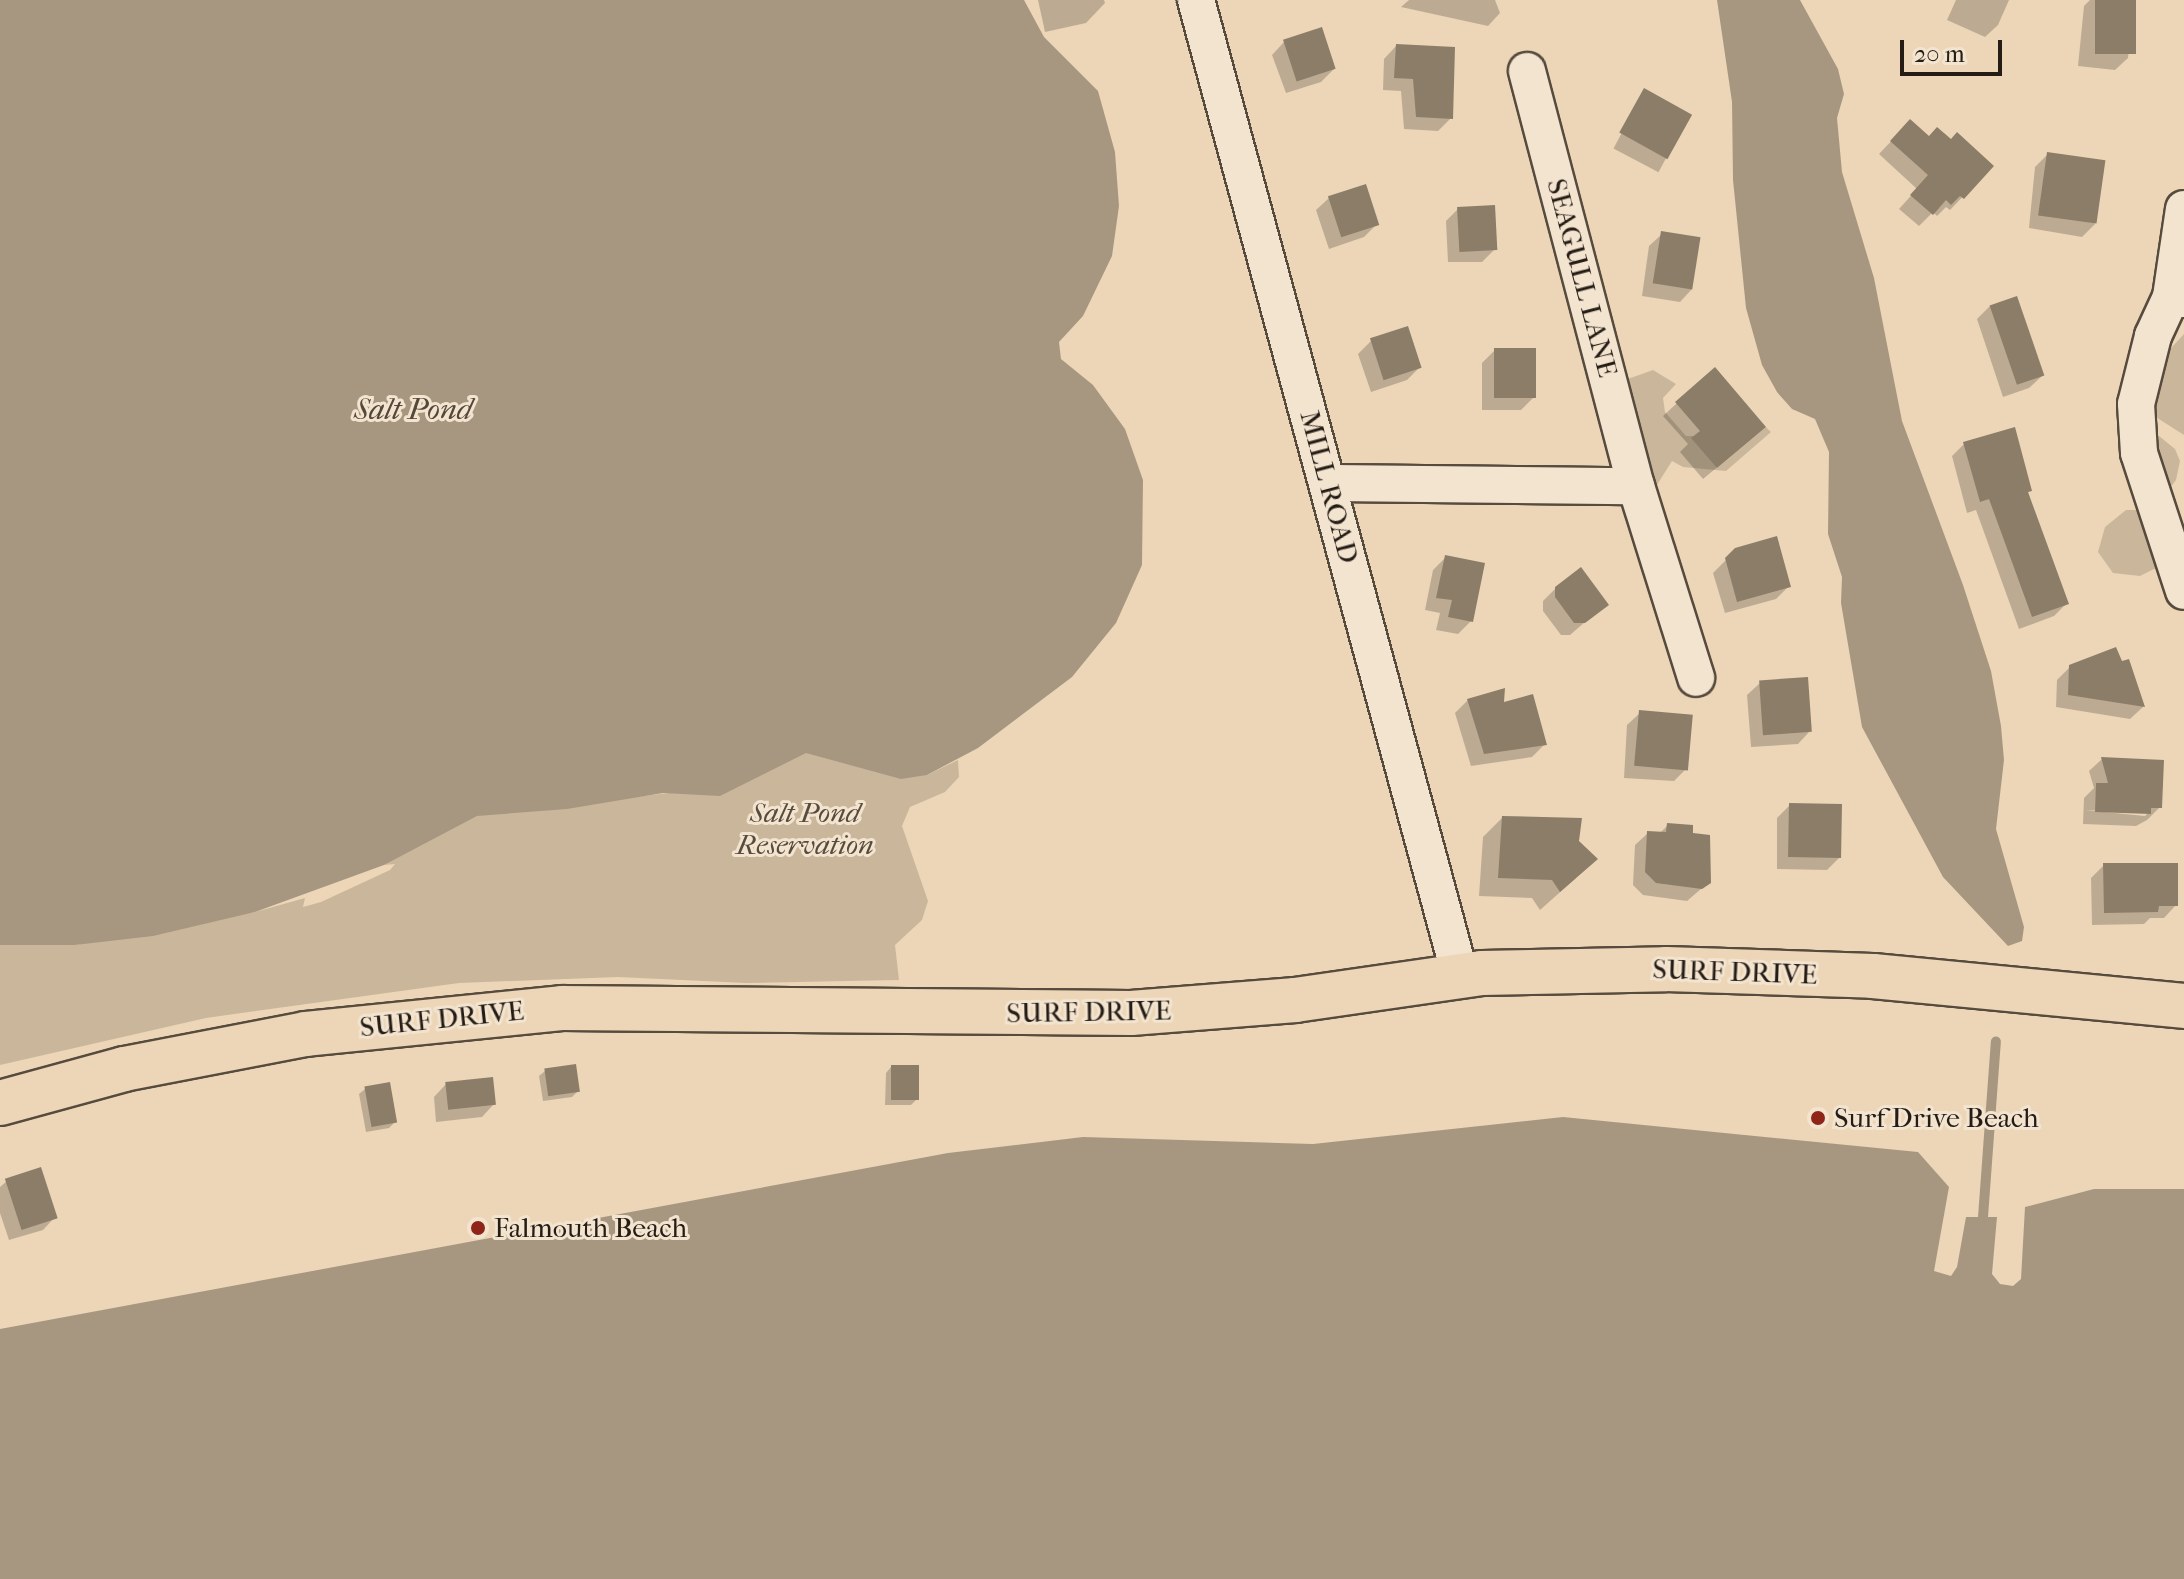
<!DOCTYPE html>
<html>
<head>
<meta charset="utf-8">
<style>
	body { margin:0 }
	#map { position:relative; width:2184px; height:1579px; overflow:hidden; background:#ecd6b7; font-family:"IM FELL French Canon",serif }
	div>[style] { position:absolute }
	.green>* { inset:0; background:#cab79b }
	.water>* { inset:0; background:#a89780 }
	.shadow>* { inset:0; background:#0003; transform-origin:0 0 }
	.stream>* { height:10px; margin:-5px; padding:0 5px; transform-origin:5px; border-radius:5px; background:#a89780 }
	.building>* { inset:0; background:#8c7d69; transform-origin:0 0 }
	.roads { filter:drop-shadow(2px 0 #574b3e) drop-shadow(-2px 0 #574b3e) drop-shadow(0 2px #574b3e) drop-shadow(0 -2px #574b3e) }
	.minor>* { height:36px; margin:-18px; padding:0 18px; transform-origin:18px; border-radius:18px; background:#f3e4d0 }
	.major>* { height:44px; margin:-22px; padding:0 22px; transform-origin:22px; border-radius:22px; background:#ecd6b7 }
	.dots>* { width:22px; height:22px; translate:-50% -50%; box-sizing:border-box; border:4px solid #f3e4d0; border-radius:50% }
	span { translate:-50% -50%; white-space:nowrap; text-align:center; line-height:1.15; -webkit-text-stroke:6px #f3e4d0; paint-order:stroke }
	.street-label { font-size:28px; color:#251d15 }
	.park-label { font-size:28px; color:#574b3d; font-style:italic }
	.poi-label { font-size:28px; color:#251d15 }
	.left { translate:0 -50%; text-align:left }
	.water-label { font-size:30px; color:#53483a; font-style:italic }
	.scale { position:absolute; left:1900px; top:40px; width:102px; height:36px; box-sizing:border-box; border:4px solid #251d15; border-top:0; padding-left:10px; font-size:24px; line-height:28px; white-space:nowrap; color:#251d15; -webkit-text-stroke:6px #f3e4d0; paint-order:stroke }
</style>
</head>
<body>
<div id="map">
	<div class="green">
		<div style="clip-path:polygon(2184px 334px,2184px 435px,2151px 414px,2162px 358px)"></div>
		<div style="clip-path:polygon(1653px 370px,1676px 384px,1663px 398px,1665px 412px,1686px 436px,1693px 436px,1717px 468px,1766px 427px,1771px 432px,1726px 471px,1683px 467px,1672px 461px,1655px 488px,1625px 380px)"></div>
		<div style="clip-path:polygon(2153px 431px,2175px 449px,2180px 461px,2176px 480px,2166px 493px)"></div>
		<div style="clip-path:polygon(2126px 510px,2138px 510px,2156px 568px,2140px 576px,2113px 573px,2098px 552px,2105px 527px)"></div>
		<div style="clip-path:polygon(811px 740px,927px 775px,958px 760px,959px 777px,945px 792px,910px 807px,902px 826px,928px 901px,922px 920px,895px 945px,899px 980px,746px 983px,618px 977px,459px 983px,206px 1018px,0 1065px,0 945px,75px 945px,255px 912px,305px 898px,303px 907px,321px 902px,390px 870px,395px 864px,384px 865px,462px 817px,669px 793px)"></div>
	</div>
	<div class="water">
		<div style="clip-path:polygon(0 0,1024px 0,1044px 37px,1098px 91px,1115px 152px,1119px 206px,1112px 256px,1083px 316px,1059px 342px,1061px 359px,1093px 385px,1125px 429px,1143px 480px,1142px 565px,1116px 623px,1072px 677px,978px 748px,927px 775px,901px 779px,806px 753px,720px 796px,663px 793px,567px 809px,477px 816px,384px 865px,255px 912px,153px 936px,75px 945px,0 945px)"></div>
		<div style="clip-path:polygon(1717px 0,1800px 0,1838px 69px,1844px 94px,1837px 118px,1842px 172px,1874px 278px,1902px 421px,1963px 585px,1991px 671px,2001px 726px,2004px 760px,1996px 829px,2024px 927px,2022px 941px,2008px 946px,1943px 877px,1862px 727px,1841px 603px,1842px 577px,1828px 534px,1829px 452px,1815px 419px,1792px 409px,1777px 392px,1762px 365px,1746px 308px,1733px 180px,1732px 102px)"></div>
		<div style="clip-path:polygon(1563px 1117px,1918px 1152px,1949px 1187px,1934px 1271px,1951px 1276px,1957px 1267px,1966px 1217px,1997px 1217px,1992px 1274px,2000px 1284px,2013px 1286px,2021px 1279px,2025px 1207px,2094px 1189px,2184px 1189px,2184px 1579px,0 1579px,0 1329px,948px 1153px,1083px 1137px,1313px 1144px)"></div>
	</div>
	<div class="shadow">
		<div style="clip-path:polygon(1038px 0,1104px 0,1105px 3px,1086px 23px,1045px 32px)"></div>
		<div style="clip-path:polygon(1409px 0,1495px 0,1500px 13px,1488px 26px,1401px 7px)"></div>
		<div style="clip-path:polygon(1956px 0,2009px 0,1998px 25px,1985px 37px,1947px 20px)"></div>
		<div style="clip-path:polygon(2090px 0,2134px 0,2128px 58px,2115px 70px,2078px 66px,2084px 6px)"></div>
		<div style="clip-path:polygon(1284px 42px,1334px 69px,1321px 82px,1286px 93px,1272px 55px)"></div>
		<div style="clip-path:polygon(1396px 46px,1451px 118px,1438px 131px,1404px 129px,1401px 91px,1383px 90px,1384px 59px)"></div>
		<div style="left:1644px;top:91px;width:51px;height:65px;rotate:28deg"></div>
		<div style="clip-path:polygon(1898px 134px,1951px 142px,1992px 166px,1950px 210px,1946px 207px,1937px 216px,1933px 212px,1919px 226px,1899px 209px,1917px 189px,1879px 154px)"></div>
		<div style="clip-path:polygon(2048px 154px,2095px 224px,2082px 237px,2029px 228px,2035px 167px)"></div>
		<div style="clip-path:polygon(1329px 198px,1377px 224px,1364px 237px,1329px 249px,1316px 210px)"></div>
		<div style="clip-path:polygon(1458px 209px,1495px 249px,1482px 262px,1448px 262px,1446px 221px)"></div>
		<div style="clip-path:polygon(1662px 234px,1692px 289px,1680px 302px,1642px 296px,1649px 246px)"></div>
		<div style="clip-path:polygon(1990px 306px,2042px 376px,2029px 388px,2003px 397px,1977px 319px)"></div>
		<div style="clip-path:polygon(1371px 341px,1420px 367px,1407px 380px,1371px 392px,1358px 354px)"></div>
		<div style="clip-path:polygon(1495px 350px,1534px 397px,1521px 410px,1482px 410px,1482px 363px)"></div>
		<div style="clip-path:polygon(1714px 369px,1751px 439px,1703px 479px,1680px 452px,1688px 444px,1663px 416px)"></div>
		<div style="clip-path:polygon(1964px 444px,2030px 490px,2027px 494px,2067px 603px,2054px 616px,2019px 629px,1976px 510px,1967px 513px,1952px 456px)"></div>
		<div style="clip-path:polygon(1736px 550px,1789px 586px,1776px 599px,1725px 613px,1713px 573px)"></div>
		<div style="clip-path:polygon(1446px 557px,1471px 621px,1458px 634px,1436px 630px,1440px 613px,1425px 610px,1433px 570px)"></div>
		<div style="clip-path:polygon(1556px 588px,1606px 604px,1570px 635px,1561px 635px,1543px 611px,1543px 601px)"></div>
		<div style="clip-path:polygon(2128px 661px,2143px 707px,2130px 719px,2056px 707px,2057px 680px,2070px 667px)"></div>
		<div style="clip-path:polygon(1760px 683px,1810px 731px,1798px 744px,1751px 747px,1747px 695px)"></div>
		<div style="clip-path:polygon(1468px 700px,1502px 705px,1545px 744px,1532px 757px,1471px 766px,1455px 713px)"></div>
		<div style="clip-path:polygon(1640px 713px,1687px 768px,1674px 781px,1624px 778px,1627px 725px)"></div>
		<div style="clip-path:polygon(evenodd,2102px 759px,2160px 807px,2147px 820px,2136px 826px,2083px 824px,2084px 798px,2094px 788px,2089px 771px,2102px 759px,2085px 810px,2149px 812px,2145px 816px,2085px 810px)"></div>
		<div style="clip-path:polygon(1790px 805px,1840px 857px,1827px 870px,1777px 869px,1777px 818px)"></div>
		<div style="clip-path:polygon(1502px 818px,1577px 842px,1576px 878px,1540px 910px,1532px 898px,1479px 896px,1483px 837px)"></div>
		<div style="clip-path:polygon(1668px 825px,1691px 835px,1709px 882px,1687px 901px,1643px 895px,1633px 885px,1635px 845px,1648px 833px,1660px 833px)"></div>
		<div style="clip-path:polygon(2104px 865px,2176px 905px,2164px 918px,2150px 918px,2144px 924px,2092px 925px,2091px 878px)"></div>
		<div style="clip-path:polygon(891px 1067px,917px 1099px,911px 1105px,885px 1105px,886px 1073px)"></div>
		<div style="clip-path:polygon(545px 1071px,578px 1091px,572px 1097px,543px 1101px,539px 1076px)"></div>
		<div style="clip-path:polygon(446px 1084px,494px 1104px,482px 1117px,436px 1122px,434px 1097px)"></div>
		<div style="clip-path:polygon(365px 1089px,395px 1122px,389px 1128px,366px 1132px,359px 1094px)"></div>
		<div style="clip-path:polygon(7px 1181px,55px 1217px,43px 1230px,9px 1240px,0 1213px,0 1187px)"></div>
	</div>
	<div class="stream">
		<div style="left:1983px;top:1217px;width:176px;rotate:-85.8deg"></div>
	</div>
	<div class="building">
		<div style="left:2095px;top:0;width:41px;height:54px"></div>
		<div style="left:1322px;top:27px;width:44px;height:41px;rotate:72deg"></div>
		<div style="clip-path:polygon(1396px 44px,1455px 47px,1453px 119px,1416px 117px,1413px 79px,1394px 78px)"></div>
		<div style="left:1644px;top:88px;width:55px;height:51px;rotate:29deg"></div>
		<div style="clip-path:polygon(1910px 119px,1929px 136px,1937px 127px,1951px 139px,1957px 132px,1994px 166px,1964px 199px,1960px 196px,1951px 205px,1946px 200px,1933px 215px,1910px 195px,1928px 175px,1890px 141px)"></div>
		<div style="left:2047px;top:152px;width:59px;height:64px;rotate:8deg"></div>
		<div style="left:1366px;top:184px;width:43px;height:40px;rotate:72deg"></div>
		<div style="left:1495px;top:205px;width:45px;height:38px;rotate:87deg"></div>
		<div style="left:1661px;top:231px;width:40px;height:53px;rotate:9deg"></div>
		<div style="left:2017px;top:296px;width:84px;height:29px;rotate:71deg"></div>
		<div style="left:1408px;top:326px;width:44px;height:40px;rotate:72deg"></div>
		<div style="left:1494px;top:348px;width:42px;height:50px"></div>
		<div style="clip-path:polygon(1715px 367px,1766px 427px,1717px 468px,1691px 438px,1700px 431px,1675px 402px)"></div>
		<div style="clip-path:polygon(2015px 427px,2032px 491px,2028px 492px,2069px 604px,2032px 617px,1989px 499px,1980px 502px,1963px 442px)"></div>
		<div style="clip-path:polygon(1777px 536px,1791px 587px,1737px 602px,1725px 558px,1735px 548px)"></div>
		<div style="clip-path:polygon(1445px 555px,1485px 563px,1473px 622px,1448px 617px,1452px 600px,1436px 598px)"></div>
		<div style="clip-path:polygon(1581px 567px,1609px 605px,1585px 623px,1574px 623px,1555px 597px,1555px 587px)"></div>
		<div style="clip-path:polygon(2116px 647px,2122px 661px,2129px 659px,2145px 707px,2068px 695px,2069px 665px)"></div>
		<div style="left:1808px;top:677px;width:55px;height:49px;rotate:86deg"></div>
		<div style="clip-path:polygon(1505px 688px,1504px 702px,1533px 694px,1547px 745px,1484px 754px,1467px 699px)"></div>
		<div style="left:1639px;top:710px;width:54px;height:56px;rotate:5deg"></div>
		<div style="clip-path:polygon(2101px 757px,2164px 760px,2162px 808px,2151px 808px,2151px 814px,2095px 812px,2096px 783px,2108px 783px)"></div>
		<div style="left:1789px;top:803px;width:53px;height:54px;rotate:1deg"></div>
		<div style="clip-path:polygon(1502px 816px,1582px 818px,1579px 841px,1598px 859px,1560px 892px,1552px 880px,1498px 878px)"></div>
		<div style="clip-path:polygon(1667px 823px,1693px 825px,1693px 833px,1710px 835px,1711px 883px,1702px 889px,1656px 883px,1645px 872px,1647px 831px,1666px 832px)"></div>
		<div style="clip-path:polygon(2103px 863px,2178px 863px,2178px 906px,2159px 906px,2158px 912px,2104px 913px)"></div>
		<div style="left:576px;top:1064px;width:28px;height:32px;rotate:82deg"></div>
		<div style="left:891px;top:1065px;width:28px;height:35px"></div>
		<div style="left:493px;top:1077px;width:28px;height:48px;rotate:84deg"></div>
		<div style="left:390px;top:1082px;width:41px;height:26px;rotate:80deg"></div>
		<div style="left:41px;top:1167px;width:54px;height:38px;rotate:72deg"></div>
	</div>
	<div class="roads">
		<div class="minor">
			<div style="left:1196px;top:0;width:1010px;rotate:74.85deg"></div>
			<div style="left:1527px;top:71px;width:429px;rotate:75.3deg"></div>
			<div style="left:1636px;top:486px;width:201px;rotate:72.6deg"></div>
			<div style="left:2171px;top:297px;width:89px;rotate:-81.6deg"></div>
			<div style="left:2184px;top:299px;width:13px;rotate:-171deg"></div>
			<div style="left:2171px;top:297px;width:43px;rotate:114.8deg"></div>
			<div style="left:2153px;top:336px;width:70px;rotate:104deg"></div>
			<div style="left:2136px;top:404px;width:49px;rotate:86.5deg"></div>
			<div style="left:2139px;top:453px;width:145px;rotate:71.9deg"></div>
			<div style="left:1328px;top:483px;width:308px;rotate:0.6deg"></div>
		</div>
		<div class="major">
			<div style="left:0;top:1103px;width:129px;rotate:-15.3deg"></div>
			<div style="left:124px;top:1069px;width:185px;rotate:-10.9deg"></div>
			<div style="left:306px;top:1034px;width:257px;rotate:-5.8deg"></div>
			<div style="left:562px;top:1008px;width:569px;rotate:0.5deg"></div>
			<div style="left:1131px;top:1013px;width:165px;rotate:-4.5deg"></div>
			<div style="left:1295px;top:1000px;width:189px;rotate:-8.2deg"></div>
			<div style="left:1482px;top:973px;width:184px;rotate:-1.2deg"></div>
			<div style="left:1666px;top:969px;width:207px;rotate:1.9deg"></div>
			<div style="left:1873px;top:976px;width:312px;rotate:5.5deg"></div>
		</div>
	</div>
	<div class="dots">
		<div style="left:1818px;top:1118px;background:#8f2418"></div>
		<div style="left:478px;top:1228px;background:#8f2418"></div>
	</div>
	<div class="street-label">
		<span style="left:1582px;top:278px;rotate:75deg">SEAGULL LANE</span>
		<span style="left:1329px;top:487px;rotate:75deg">MILL ROAD</span>
		<span style="left:1735px;top:972px;rotate:2deg">SURF DRIVE</span>
		<span style="left:1089px;top:1012px;rotate:-1deg">SURF DRIVE</span>
		<span style="left:442px;top:1019px;rotate:-6deg">SURF DRIVE</span>
	</div>
	<div class="park-label">
		<span style="left:805px;top:829px">Salt Pond<br>Reservation</span>
	</div>
	<div class="poi-label">
		<span class="left" style="left:1834px;top:1118px">Surf Drive Beach</span>
		<span class="left" style="left:494px;top:1228px">Falmouth Beach</span>
	</div>
	<div class="water-label">
		<span style="left:413px;top:410px">Salt Pond</span>
	</div>
	<div class="scale">20 m</div>
</div>
</body>
</html>
